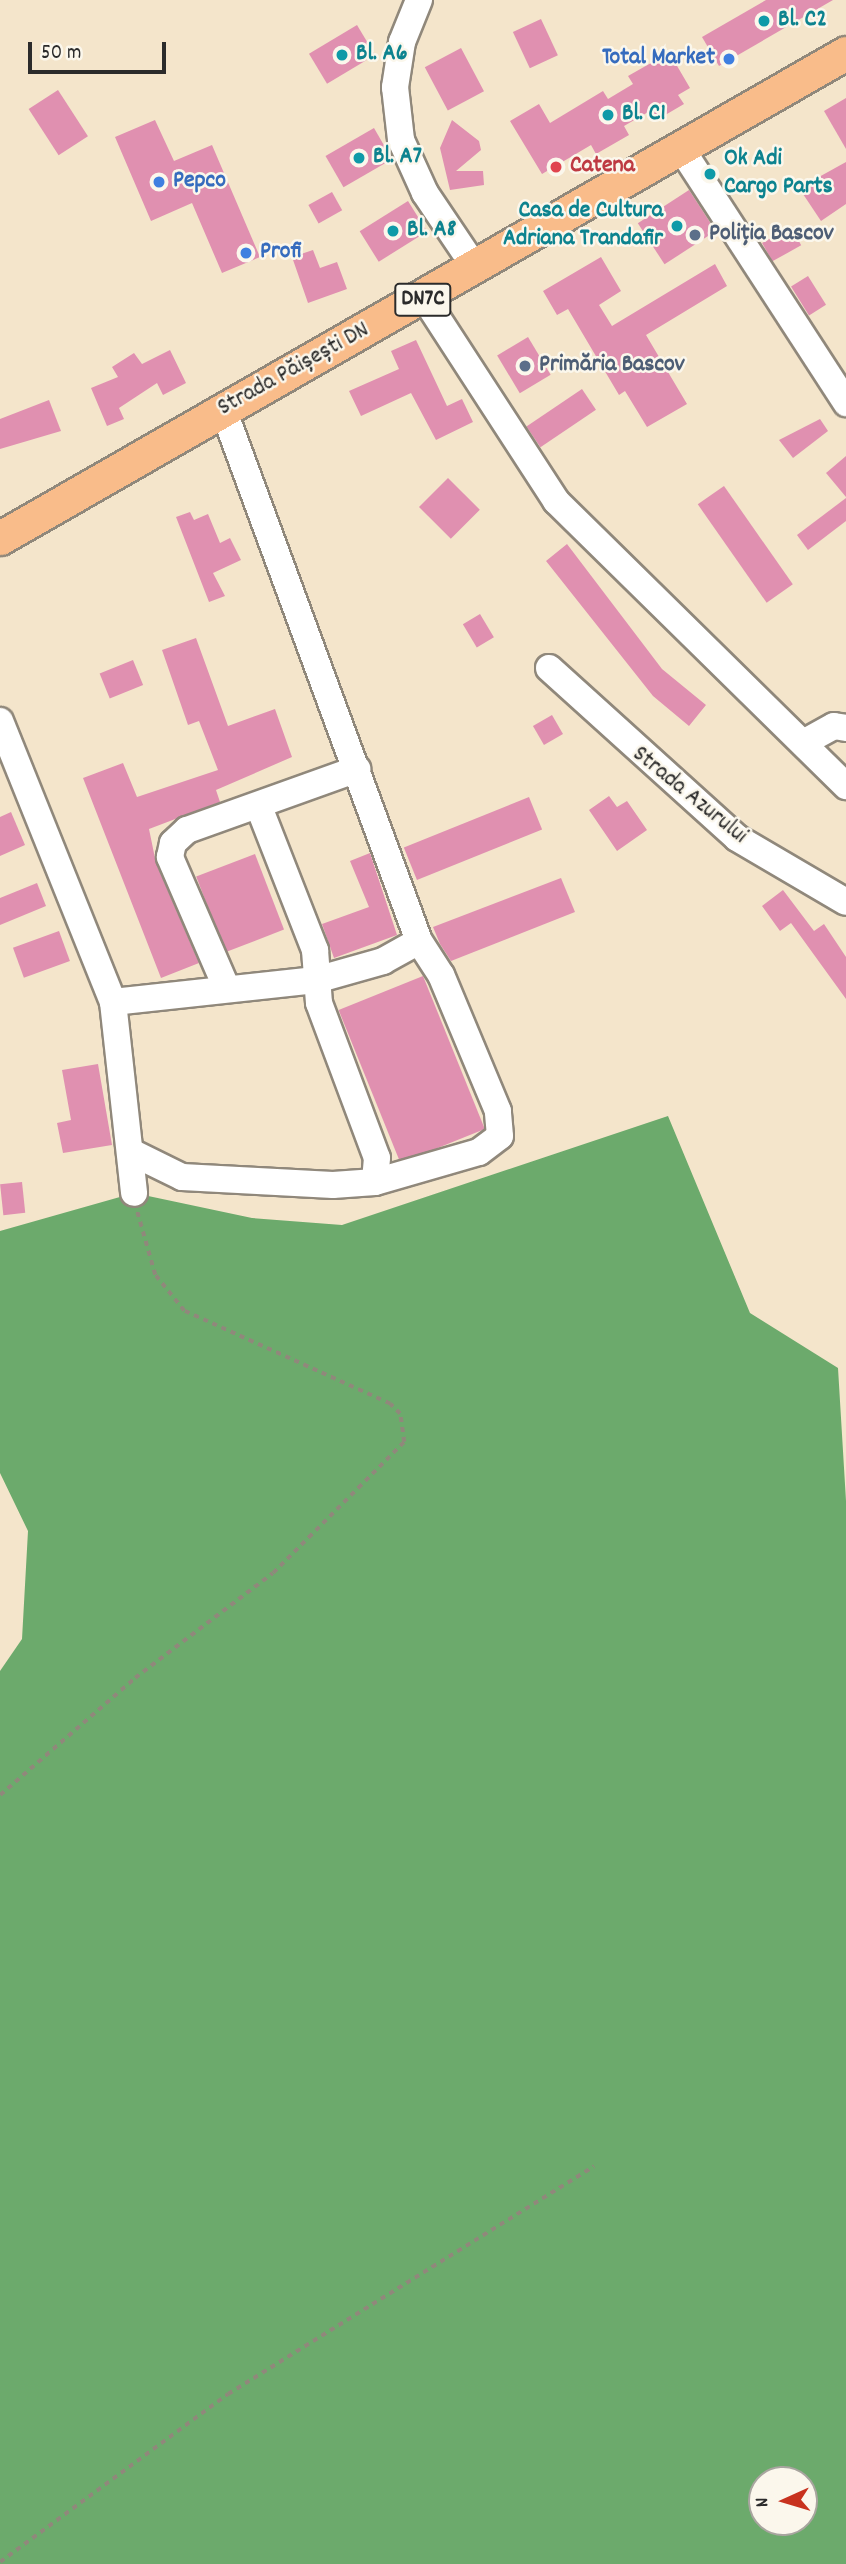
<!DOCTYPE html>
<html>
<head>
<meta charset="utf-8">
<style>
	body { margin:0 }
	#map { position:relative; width:846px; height:2564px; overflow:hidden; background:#f4e5cb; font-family:Dekko,sans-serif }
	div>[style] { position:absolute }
	.forest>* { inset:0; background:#6caa6c }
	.building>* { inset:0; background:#e090b0; transform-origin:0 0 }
	.path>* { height:3.5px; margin-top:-1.75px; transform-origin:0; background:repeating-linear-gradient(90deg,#90887b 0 5px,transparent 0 10px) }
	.roads { filter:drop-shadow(2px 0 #90887b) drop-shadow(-2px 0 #90887b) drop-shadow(0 2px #90887b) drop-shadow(0 -2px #90887b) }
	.minor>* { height:26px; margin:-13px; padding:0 13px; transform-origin:13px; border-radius:13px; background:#fff }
	.major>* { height:33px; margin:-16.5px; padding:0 16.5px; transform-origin:16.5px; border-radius:16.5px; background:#f9bc8a }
	.dots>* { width:19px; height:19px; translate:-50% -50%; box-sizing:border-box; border:4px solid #fbf7ec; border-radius:50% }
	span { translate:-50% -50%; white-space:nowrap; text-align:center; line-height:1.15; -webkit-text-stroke:5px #fbf7ec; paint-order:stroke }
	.shield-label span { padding:2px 5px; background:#fbf7ec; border:2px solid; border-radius:5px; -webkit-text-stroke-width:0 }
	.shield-label { font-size:23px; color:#2b2b2b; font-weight:700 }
	.culture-label { font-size:24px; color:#0d838f; font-weight:700 }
	.left { translate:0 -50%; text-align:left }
	.right { translate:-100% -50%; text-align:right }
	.shop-label { font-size:24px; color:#366cbe; font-weight:700 }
	.health-label { font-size:24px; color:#be3a42; font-weight:700 }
	.service-label { font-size:24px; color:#4e5e75; font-weight:700 }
	.street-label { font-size:24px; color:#2b2b2b }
	.north { position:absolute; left:748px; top:2466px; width:70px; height:70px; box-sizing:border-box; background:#fbf7ec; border:2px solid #a8a59f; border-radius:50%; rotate:266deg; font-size:19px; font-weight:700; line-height:28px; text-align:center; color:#2b2b2b }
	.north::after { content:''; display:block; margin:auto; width:24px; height:32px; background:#c8321e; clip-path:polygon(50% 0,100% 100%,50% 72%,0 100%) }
	.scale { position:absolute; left:28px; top:42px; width:138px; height:32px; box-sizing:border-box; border:4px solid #2b2b2b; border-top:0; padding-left:9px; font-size:21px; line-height:24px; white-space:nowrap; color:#2b2b2b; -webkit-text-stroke:5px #fbf7ec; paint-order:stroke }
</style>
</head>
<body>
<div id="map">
	<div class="forest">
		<div style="clip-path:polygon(evenodd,668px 1116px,750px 1313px,838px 1368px,846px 1501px,846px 2564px,0 2564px,0 1671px,22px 1639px,28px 1531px,0 1473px,0 1231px,134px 1193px,252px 1218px,342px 1225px,668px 1116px,762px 2480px,804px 2480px,804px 2522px,762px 2522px,762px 2480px)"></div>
	</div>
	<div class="building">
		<div style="clip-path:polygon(766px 0,833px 0,719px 66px,702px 37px)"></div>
		<div style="left:541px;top:19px;width:40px;height:31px;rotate:65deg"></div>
		<div style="left:357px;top:25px;width:35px;height:56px;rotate:59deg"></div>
		<div style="left:461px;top:48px;width:49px;height:41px;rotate:62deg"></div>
		<div style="clip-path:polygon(658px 59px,662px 66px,673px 59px,690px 88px,678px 95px,684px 104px,655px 121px,650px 111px,624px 126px,629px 135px,596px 154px,591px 145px,542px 174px,510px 121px,539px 104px,550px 123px,603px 91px,608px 99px,633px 84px,628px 76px)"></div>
		<div style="left:58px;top:90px;width:55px;height:35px;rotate:57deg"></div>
		<div style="clip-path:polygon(846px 98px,846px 149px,824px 111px)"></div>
		<div style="clip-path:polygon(155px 120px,174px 161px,212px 145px,260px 257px,222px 273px,192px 203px,151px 221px,115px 137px)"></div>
		<div style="clip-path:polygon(452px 120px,479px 141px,481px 150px,456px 171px,483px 171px,484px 185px,450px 190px,440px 148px)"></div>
		<div style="left:374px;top:128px;width:36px;height:56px;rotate:60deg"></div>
		<div style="clip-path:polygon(846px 162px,846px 204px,821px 221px,799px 188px)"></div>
		<div style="left:689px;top:190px;width:49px;height:61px;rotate:57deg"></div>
		<div style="left:332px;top:192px;width:21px;height:27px;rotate:61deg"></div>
		<div style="left:408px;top:201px;width:36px;height:57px;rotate:58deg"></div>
		<div style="left:791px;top:227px;width:21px;height:33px;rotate:61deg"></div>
		<div style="clip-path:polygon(313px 250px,320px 268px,337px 262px,347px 289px,308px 303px,292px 257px)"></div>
		<div style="clip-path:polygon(601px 257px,621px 291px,599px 305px,612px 326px,715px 264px,727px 286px,646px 335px,687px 404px,647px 427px,625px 391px,619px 395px,568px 309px,557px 315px,543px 291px)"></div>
		<div style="left:808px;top:276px;width:34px;height:20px;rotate:58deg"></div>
		<div style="left:528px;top:337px;width:44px;height:36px;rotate:59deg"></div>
		<div style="clip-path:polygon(416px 340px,447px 406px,462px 399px,473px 422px,436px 440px,411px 393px,361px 416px,349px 391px,399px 369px,391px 351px)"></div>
		<div style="clip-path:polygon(170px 350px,186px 383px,163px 395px,157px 383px,119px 408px,124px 419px,107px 426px,91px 388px,118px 377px,112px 367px,134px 353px,142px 364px)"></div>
		<div style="left:582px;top:389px;width:25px;height:67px;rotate:56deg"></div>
		<div style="clip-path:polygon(49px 400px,61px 431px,0 449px,0 419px)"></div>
		<div style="clip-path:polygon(820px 419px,828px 431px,793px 458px,779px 440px)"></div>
		<div style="clip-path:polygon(846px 456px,846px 497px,826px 473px)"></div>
		<div style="left:448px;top:478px;width:45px;height:41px;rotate:45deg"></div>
		<div style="left:724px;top:486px;width:120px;height:32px;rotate:55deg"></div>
		<div style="clip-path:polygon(846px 498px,846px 521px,808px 550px,797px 535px)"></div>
		<div style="clip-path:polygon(190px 512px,194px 520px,208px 514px,220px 543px,230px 538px,241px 560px,213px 573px,225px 596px,209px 602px,176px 517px)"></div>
		<div style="clip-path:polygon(567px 544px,662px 669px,706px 705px,689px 726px,653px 696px,546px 561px)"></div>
		<div style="left:480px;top:614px;width:27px;height:20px;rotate:59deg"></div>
		<div style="clip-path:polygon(196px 638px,228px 726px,275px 709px,292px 757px,216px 790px,220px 802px,149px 829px,156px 863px,199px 963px,161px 978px,83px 778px,123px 763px,137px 797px,218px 770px,199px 721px,188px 725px,162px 650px)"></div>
		<div style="left:133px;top:660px;width:27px;height:36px;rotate:68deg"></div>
		<div style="left:552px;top:715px;width:22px;height:22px;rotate:60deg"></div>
		<div style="clip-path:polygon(609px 796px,617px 807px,627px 801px,647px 830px,617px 851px,589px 810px)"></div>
		<div style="left:529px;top:797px;width:35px;height:135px;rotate:68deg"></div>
		<div style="clip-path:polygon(11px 812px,25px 845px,0 856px,0 817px)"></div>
		<div style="clip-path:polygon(370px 853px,397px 935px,334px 958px,322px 924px,369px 907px,350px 861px)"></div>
		<div style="left:255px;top:854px;width:81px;height:63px;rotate:69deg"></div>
		<div style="clip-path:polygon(561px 878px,575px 912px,451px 961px,440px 944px,433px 927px)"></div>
		<div style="clip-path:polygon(37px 883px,46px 906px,0 925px,0 898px)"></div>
		<div style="clip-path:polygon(783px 890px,814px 931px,824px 924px,846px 957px,846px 999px,791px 923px,780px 931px,762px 906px)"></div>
		<div style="left:59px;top:931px;width:32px;height:49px;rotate:70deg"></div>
		<div style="left:423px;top:976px;width:165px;height:91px;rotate:68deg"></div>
		<div style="clip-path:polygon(98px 1064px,112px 1145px,63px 1153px,57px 1123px,71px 1120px,62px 1070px)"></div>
		<div style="left:22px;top:1182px;width:31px;height:22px;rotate:84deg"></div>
	</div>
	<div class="path">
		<div style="left:0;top:1795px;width:179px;rotate:-40.9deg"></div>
		<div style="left:135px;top:1678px;width:173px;rotate:-37.3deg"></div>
		<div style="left:273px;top:1573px;width:185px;rotate:-45deg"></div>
		<div style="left:404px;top:1442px;width:28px;rotate:-98deg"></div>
		<div style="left:400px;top:1414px;width:14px;rotate:-135deg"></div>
		<div style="left:390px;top:1404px;width:226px;rotate:-155.7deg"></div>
		<div style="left:184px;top:1311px;width:46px;rotate:-128.9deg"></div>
		<div style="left:155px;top:1275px;width:66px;rotate:-105.9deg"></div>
		<div style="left:0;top:2562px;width:283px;rotate:-36.4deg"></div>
		<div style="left:228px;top:2394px;width:431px;rotate:-31.9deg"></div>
	</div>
	<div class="roads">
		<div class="minor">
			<div style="left:419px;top:0;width:45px;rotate:112deg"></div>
			<div style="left:402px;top:42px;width:46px;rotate:98.8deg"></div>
			<div style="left:395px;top:87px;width:53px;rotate:83.5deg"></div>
			<div style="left:401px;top:140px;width:58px;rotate:65.6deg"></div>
			<div style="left:425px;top:193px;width:92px;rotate:56.1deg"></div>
			<div style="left:682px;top:150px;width:302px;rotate:57deg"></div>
			<div style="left:425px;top:299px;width:241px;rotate:57deg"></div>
			<div style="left:556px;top:501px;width:407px;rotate:44.5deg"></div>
			<div style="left:549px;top:668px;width:253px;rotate:42.1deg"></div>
			<div style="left:737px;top:838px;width:126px;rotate:30.4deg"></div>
			<div style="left:0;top:721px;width:303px;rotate:68.1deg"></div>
			<div style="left:113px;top:1002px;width:192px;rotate:83.7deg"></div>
			<div style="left:803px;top:743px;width:35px;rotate:-29deg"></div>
			<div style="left:834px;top:726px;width:12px;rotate:9deg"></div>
			<div style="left:259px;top:807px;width:154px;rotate:68.6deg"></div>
			<div style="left:315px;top:950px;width:53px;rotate:85.7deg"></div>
			<div style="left:319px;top:1003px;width:165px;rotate:69.5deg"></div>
			<div style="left:377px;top:1158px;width:24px;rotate:95deg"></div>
			<div style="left:227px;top:989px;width:144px;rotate:-113.4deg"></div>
			<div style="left:170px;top:857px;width:14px;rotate:-78deg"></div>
			<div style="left:173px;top:843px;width:19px;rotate:-43deg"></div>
			<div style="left:187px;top:830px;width:181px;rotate:-19.7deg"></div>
			<div style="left:113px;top:1002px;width:204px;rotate:-6.2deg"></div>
			<div style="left:316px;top:980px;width:70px;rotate:-15.8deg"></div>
			<div style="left:383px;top:961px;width:41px;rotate:-29.1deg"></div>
			<div style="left:419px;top:941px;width:567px;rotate:-110.22deg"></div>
			<div style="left:131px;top:1152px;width:57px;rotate:26.1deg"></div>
			<div style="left:182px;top:1177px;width:151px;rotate:3deg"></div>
			<div style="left:333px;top:1185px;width:42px;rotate:-4.1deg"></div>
			<div style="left:375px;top:1182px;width:108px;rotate:-16.1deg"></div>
			<div style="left:479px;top:1152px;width:26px;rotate:-37deg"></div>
			<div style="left:500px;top:1136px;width:25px;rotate:-95deg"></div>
			<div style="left:498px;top:1111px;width:147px;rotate:-112.7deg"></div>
			<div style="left:441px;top:975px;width:40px;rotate:-122.9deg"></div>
		</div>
		<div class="major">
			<div style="left:0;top:538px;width:975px;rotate:-29.83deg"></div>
		</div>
	</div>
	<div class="dots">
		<div style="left:764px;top:21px;background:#0f9aa8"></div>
		<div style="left:342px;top:55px;background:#0f9aa8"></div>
		<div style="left:729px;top:59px;background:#3f7fe0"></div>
		<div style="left:608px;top:115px;background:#0f9aa8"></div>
		<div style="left:359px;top:158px;background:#0f9aa8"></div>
		<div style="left:556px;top:167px;background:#e0444e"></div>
		<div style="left:710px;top:174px;background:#0f9aa8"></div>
		<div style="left:159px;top:182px;background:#3f7fe0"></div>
		<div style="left:677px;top:226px;background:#0f9aa8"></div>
		<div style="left:393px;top:231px;background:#0f9aa8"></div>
		<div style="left:695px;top:235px;background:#5c6f8a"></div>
		<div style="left:246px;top:253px;background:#3f7fe0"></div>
		<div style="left:525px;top:366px;background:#5c6f8a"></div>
	</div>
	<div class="shield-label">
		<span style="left:423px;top:300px">DN7C</span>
	</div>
	<div class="culture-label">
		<span class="left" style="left:778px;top:21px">Bl. C2</span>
		<span class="left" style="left:356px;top:55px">Bl. A6</span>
		<span class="left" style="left:622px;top:115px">Bl. C1</span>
		<span class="left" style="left:373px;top:158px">Bl. A7</span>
		<span class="left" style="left:724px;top:174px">Ok Adi<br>Cargo Parts</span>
		<span class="right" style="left:663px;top:226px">Casa de Cultura<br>Adriana Trandafir</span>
		<span class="left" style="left:407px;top:231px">Bl. A8</span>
	</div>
	<div class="shop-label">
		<span class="right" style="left:715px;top:59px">Total Market</span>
		<span class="left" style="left:173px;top:182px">Pepco</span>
		<span class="left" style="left:260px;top:253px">Profi</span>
	</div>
	<div class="health-label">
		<span class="left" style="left:570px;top:167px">Catena</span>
	</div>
	<div class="service-label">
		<span class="left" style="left:709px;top:235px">Poliția Bascov</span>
		<span class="left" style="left:539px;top:366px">Primăria Bascov</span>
	</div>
	<div class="street-label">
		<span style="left:294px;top:370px;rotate:-29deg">Strada Păișești DN</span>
		<span style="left:689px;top:796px;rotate:39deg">Strada Azurului</span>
	</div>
	<div class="north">N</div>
	<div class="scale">50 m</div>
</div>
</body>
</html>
